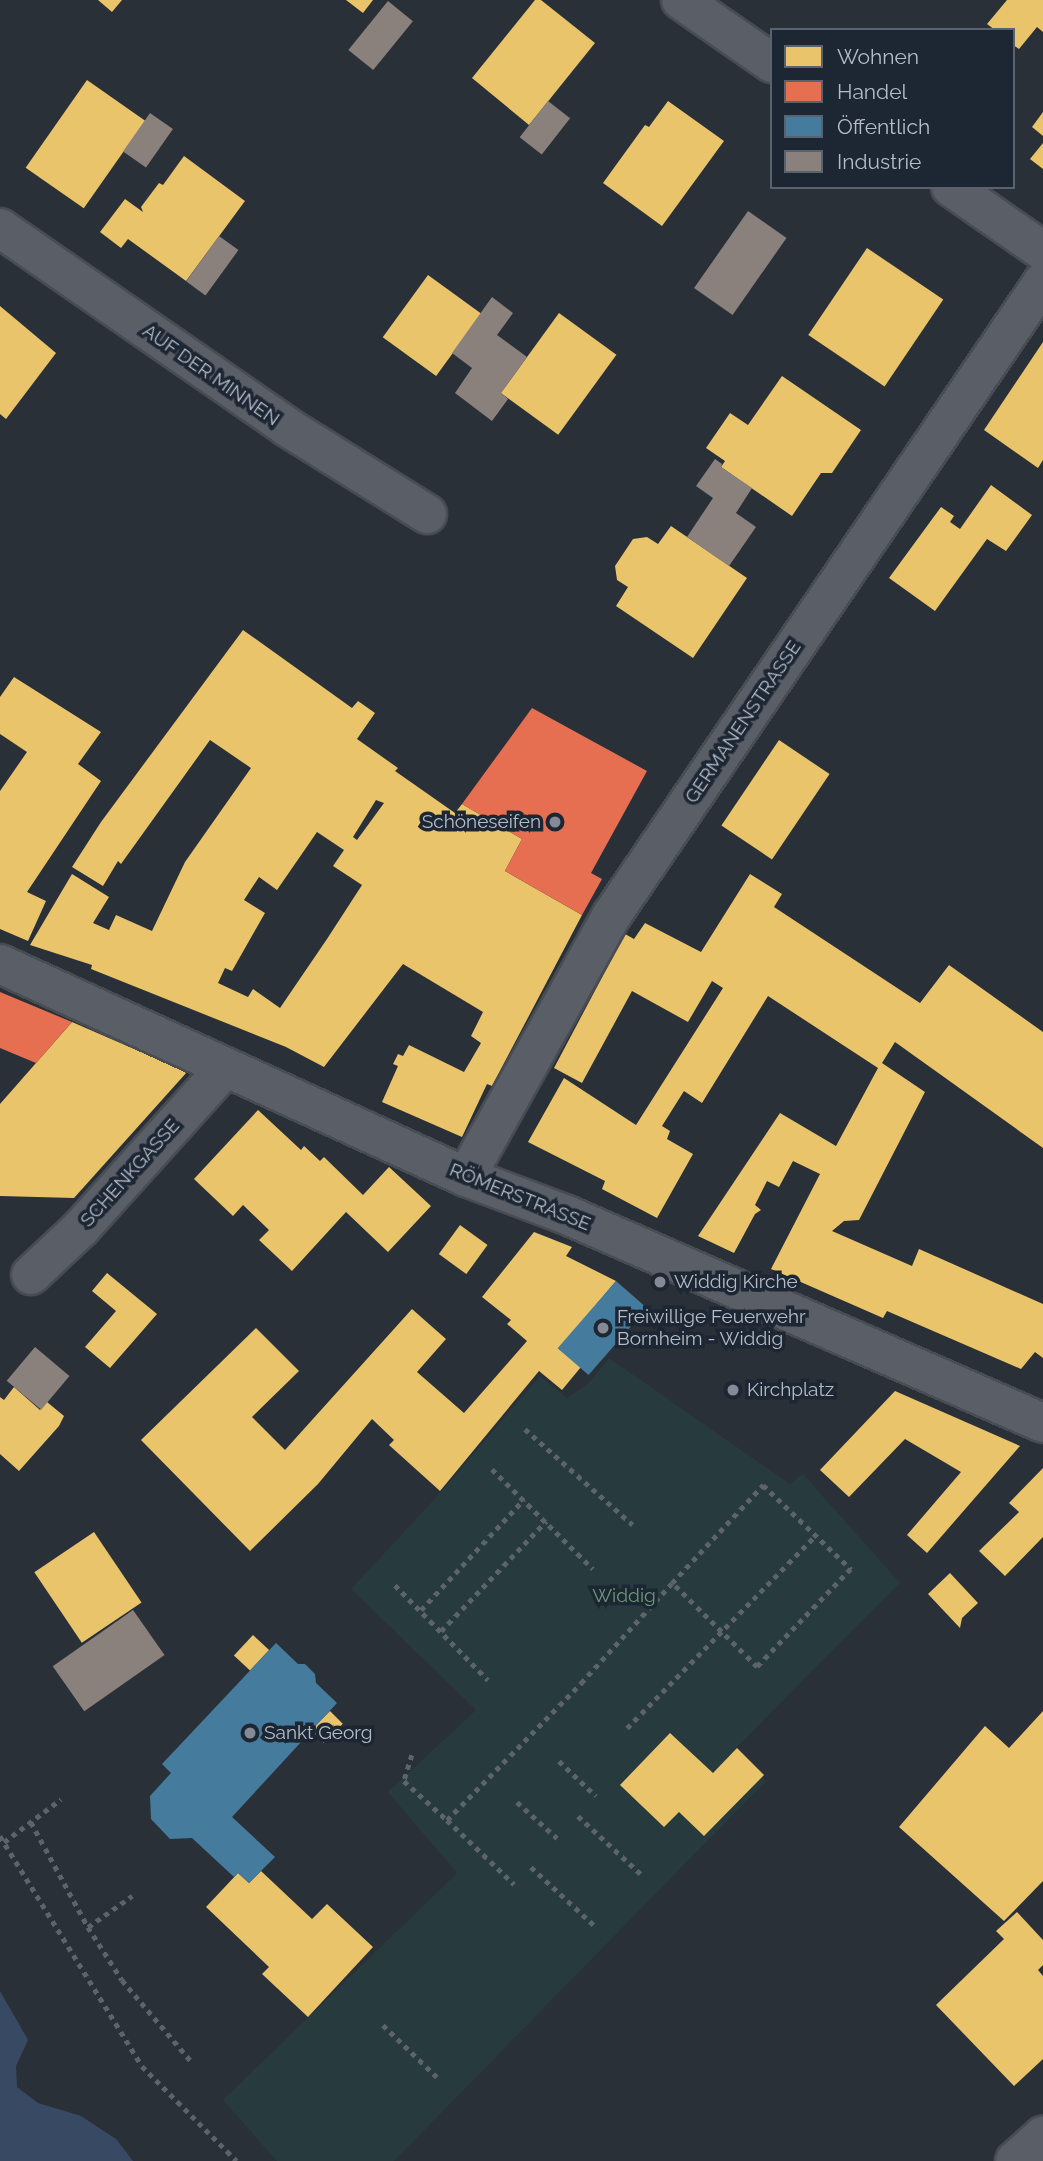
<!DOCTYPE html>
<html>
<head>
<meta charset="utf-8">
<style>
	body { margin:0 }
	#map { position:relative; width:1043px; height:2161px; overflow:hidden; background:#2a3038; font-family:Raleway,sans-serif }
	div>[style] { position:absolute }
	.green>* { inset:0; background:#273a3e }
	.water>* { inset:0; background:#384963 }
	.homes>* { inset:0; background:#e9c46a; transform-origin:0 0 }
	.shops>* { inset:0; background:#e76f51 }
	.public>* { inset:0; background:#457b9d; transform-origin:0 0 }
	.industry>* { inset:0; background:#8a817c; transform-origin:0 0 }
	.path>* { height:4.5px; margin-top:-2.25px; transform-origin:0; background:repeating-linear-gradient(90deg,#5d636a 0 5px,transparent 0 10px) }
	.roads { filter:drop-shadow(2px 0 #484c53) drop-shadow(-2px 0 #484c53) drop-shadow(0 2px #484c53) drop-shadow(0 -2px #484c53) }
	.minor>* { height:38px; margin:-19px; padding:0 19px; transform-origin:19px; border-radius:19px; background:#5a5e66 }
	.dots>* { width:19px; height:19px; translate:-50% -50%; box-sizing:border-box; border:4px solid #1d2633; border-radius:50% }
	span { translate:-50% -50%; white-space:nowrap; text-align:center; line-height:1.15; -webkit-text-stroke:7px #1d2633; paint-order:stroke }
	.street-label { font-size:19px; color:#b4bcc9 }
	.poi-label { font-size:19px; color:#b4bcc9 }
	.right { translate:-100% -50%; text-align:right }
	.left { translate:0 -50%; text-align:left }
	.park-label { font-size:19px; color:#6b9a76 }
	.legend { position:absolute; left:770px; top:28px; width:245px; height:161px; box-sizing:border-box; background:#1d2633; border:2px solid #59626f; margin:0; padding:9px 12px; list-style:none; font-size:21px; color:#b4bcc9 }
	.legend li { display:flex; align-items:center; gap:14px; height:35px }
	.legend b { width:35px; border:2px solid #59626f }
</style>
</head>
<body>
<div id="map">
	<div class="green">
		<div style="clip-path:polygon(609px 1358px,790px 1484px,803px 1474px,900px 1583px,735px 1749px,766px 1781px,394px 2161px,277px 2161px,223px 2100px,457px 1873px,388px 1792px,476px 1710px,351px 1589px,432px 1502px,540px 1376px,567px 1398px,589px 1383px)"></div>
	</div>
	<div class="water">
		<div style="clip-path:polygon(0 1991px,28px 2040px,16px 2066px,17px 2087px,38px 2103px,81px 2116px,116px 2139px,133px 2161px,0 2161px)"></div>
	</div>
	<div class="homes">
		<div style="clip-path:polygon(98px 0,122px 0,112px 12px)"></div>
		<div style="clip-path:polygon(346px 0,373px 0,363px 13px)"></div>
		<div style="clip-path:polygon(535px 0,541px 0,595px 43px,529px 125px,472px 78px)"></div>
		<div style="clip-path:polygon(1007px 0,1043px 0,1043px 32px,1037px 27px,1019px 49px,1013px 45px,1013px 30px,995px 30px,987px 24px)"></div>
		<div style="left:87px;top:80px;width:71px;height:107px;rotate:35deg"></div>
		<div style="clip-path:polygon(668px 101px,724px 141px,662px 226px,603px 183px,645px 125px,649px 127px)"></div>
		<div style="clip-path:polygon(1043px 112px,1043px 136px,1032px 127px)"></div>
		<div style="clip-path:polygon(1043px 143px,1043px 169px,1030px 159px)"></div>
		<div style="clip-path:polygon(184px 156px,245px 201px,186px 281px,128px 239px,121px 248px,100px 232px,125px 199px,143px 212px,141px 207px,159px 183px,163px 185px)"></div>
		<div style="left:867px;top:248px;width:92px;height:105px;rotate:34deg"></div>
		<div style="left:428px;top:275px;width:66px;height:77px;rotate:36deg"></div>
		<div style="clip-path:polygon(0 306px,56px 353px,6px 419px,0 414px)"></div>
		<div style="left:559px;top:313px;width:71px;height:99px;rotate:36deg"></div>
		<div style="clip-path:polygon(1043px 342px,1043px 460px,1038px 468px,984px 430px)"></div>
		<div style="clip-path:polygon(782px 376px,861px 430px,832px 473px,821px 473px,792px 516px,721px 467px,725px 461px,706px 448px,730px 413px,748px 425px)"></div>
		<div style="clip-path:polygon(991px 485px,1032px 515px,1006px 551px,987px 539px,935px 611px,889px 578px,941px 507px,954px 516px,950px 522px,960px 529px)"></div>
		<div style="clip-path:polygon(671px 526px,747px 578px,693px 658px,616px 606px,628px 587px,617px 580px,615px 566px,633px 539px,647px 537px,658px 544px)"></div>
		<div style="clip-path:polygon(evenodd,243px 630px,352px 708px,358px 701px,375px 713px,357px 739px,398px 768px,395px 771px,455px 813px,462px 804px,522px 839px,505px 871px,582px 915px,492px 1086px,487px 1084px,462px 1137px,382px 1102px,398px 1066px,393px 1064px,398px 1054px,403px 1056px,409px 1045px,464px 1072px,481px 1043px,471px 1036px,483px 1012px,403px 964px,324px 1067px,286px 1047px,91px 969px,92px 965px,30px 945px,72px 874px,109px 897px,93px 923px,109px 930px,116px 915px,152px 931px,185px 862px,251px 768px,210px 740px,121px 864px,118px 861px,103px 886px,72px 867px,101px 822px,243px 630px,376px 800px,384px 803px,357px 840px,353px 837px,376px 800px,243px 630px,317px 832px,344px 850px,333px 866px,362px 885px,327px 939px,280px 1008px,253px 989px,248px 997px,218px 983px,225px 968px,232px 971px,265px 913px,244px 900px,259px 877px,277px 890px,317px 832px)"></div>
		<div style="clip-path:polygon(14px 677px,101px 732px,78px 764px,101px 781px,27px 892px,46px 901px,28px 941px,0 929px,0 791px,27px 752px,0 734px,0 697px)"></div>
		<div style="left:779px;top:740px;width:61px;height:103px;rotate:34deg"></div>
		<div style="clip-path:polygon(750px 874px,782px 894px,774px 907px,920px 1003px,949px 965px,1043px 1032px,1043px 1148px,895px 1042px,882px 1063px,925px 1092px,859px 1220px,844px 1221px,832px 1231px,912px 1266px,919px 1249px,1043px 1304px,1043px 1358px,1035px 1352px,1021px 1369px,887px 1311px,883px 1318px,771px 1269px,820px 1174px,793px 1161px,779px 1187px,767px 1181px,755px 1205px,761px 1210px,755px 1214px,734px 1253px,698px 1236px,780px 1113px,836px 1146px,878px 1068px,768px 996px,702px 1103px,684px 1091px,662px 1126px,670px 1131px,667px 1139px,693px 1154px,657px 1218px,602px 1189px,605px 1181px,528px 1142px,564px 1078px,636px 1125px,723px 988px,712px 981px,688px 1022px,632px 991px,582px 1083px,554px 1068px,625px 934px,634px 939px,645px 923px,701px 952px)"></div>
		<div style="clip-path:polygon(72px 1022px,187px 1072px,74px 1198px,0 1196px,0 1104px)"></div>
		<div style="clip-path:polygon(258px 1110px,301px 1150px,304px 1146px,320px 1161px,324px 1157px,363px 1195px,389px 1167px,431px 1206px,388px 1252px,346px 1212px,292px 1271px,259px 1240px,269px 1230px,243px 1205px,233px 1216px,194px 1179px)"></div>
		<div style="left:460px;top:1225px;width:34px;height:36px;rotate:36deg"></div>
		<div style="clip-path:polygon(534px 1232px,572px 1247px,566px 1256px,616px 1281px,559px 1349px,581px 1367px,562px 1390px,539px 1371px,440px 1491px,389px 1445px,394px 1440px,372px 1419px,318px 1484px,250px 1551px,141px 1440px,256px 1328px,299px 1371px,252px 1417px,285px 1450px,412px 1309px,446px 1339px,417px 1372px,464px 1413px,527px 1341px,507px 1324px,511px 1320px,482px 1297px)"></div>
		<div style="clip-path:polygon(107px 1273px,157px 1314px,110px 1368px,85px 1347px,116px 1311px,92px 1291px)"></div>
		<div style="clip-path:polygon(14px 1387px,40px 1410px,47px 1402px,64px 1416px,59px 1426px,19px 1471px,0 1454px,0 1397px,4px 1400px)"></div>
		<div style="clip-path:polygon(895px 1391px,1020px 1446px,927px 1553px,907px 1535px,961px 1472px,905px 1439px,849px 1497px,820px 1470px)"></div>
		<div style="clip-path:polygon(1043px 1468px,1043px 1537px,1005px 1576px,979px 1551px,1019px 1512px,1009px 1503px)"></div>
		<div style="left:94px;top:1532px;width:85px;height:72px;rotate:56deg"></div>
		<div style="clip-path:polygon(950px 1573px,978px 1603px,962px 1618px,960px 1628px,928px 1594px)"></div>
		<div style="left:253px;top:1635px;width:22px;height:28px;rotate:43deg"></div>
		<div style="left:330px;top:1711px;width:18px;height:27px;rotate:45deg"></div>
		<div style="clip-path:polygon(1043px 1711px,1043px 1881px,1004px 1921px,899px 1827px,985px 1726px,1009px 1748px)"></div>
		<div style="clip-path:polygon(670px 1733px,713px 1773px,737px 1748px,764px 1775px,704px 1836px,679px 1812px,664px 1827px,620px 1785px)"></div>
		<div style="clip-path:polygon(261px 1871px,312px 1919px,327px 1904px,373px 1947px,308px 2017px,262px 1974px,269px 1967px,206px 1907px,238px 1873px,249px 1883px)"></div>
		<div style="clip-path:polygon(1017px 1912px,1043px 1940px,1043px 1965px,1038px 1970px,1043px 1976px,1043px 2059px,1014px 2086px,936px 2005px,1004px 1939px,996px 1931px)"></div>
	</div>
	<div class="shops">
		<div style="clip-path:polygon(532px 708px,647px 771px,591px 873px,602px 879px,582px 915px,505px 871px,522px 839px,462px 804px)"></div>
		<div style="clip-path:polygon(0 992px,72px 1022px,36px 1063px,0 1048px)"></div>
	</div>
	<div class="public">
		<div style="left:616px;top:1281px;width:41px;height:89px;rotate:41deg"></div>
		<div style="clip-path:polygon(276px 1643px,298px 1664px,305px 1664px,315px 1674px,316px 1683px,337px 1703px,232px 1817px,275px 1857px,249px 1883px,238px 1873px,234px 1877px,192px 1838px,170px 1839px,151px 1819px,150px 1796px,171px 1773px,162px 1764px)"></div>
	</div>
	<div class="industry">
		<div style="left:388px;top:1px;width:32px;height:63px;rotate:39deg"></div>
		<div style="left:548px;top:101px;width:28px;height:46px;rotate:38deg"></div>
		<div style="left:150px;top:113px;width:28px;height:47px;rotate:35deg"></div>
		<div style="left:748px;top:211px;width:47px;height:94px;rotate:35deg"></div>
		<div style="left:219px;top:236px;width:24px;height:56px;rotate:36deg"></div>
		<div style="clip-path:polygon(492px 297px,513px 313px,497px 335px,527px 357px,501px 393px,508px 399px,492px 421px,455px 393px,472px 368px,452px 353px)"></div>
		<div style="clip-path:polygon(715px 459px,722px 464px,721px 467px,752px 488px,736px 513px,756px 527px,729px 566px,687px 537px,713px 498px,696px 486px)"></div>
		<div style="left:35px;top:1347px;width:45px;height:44px;rotate:40deg"></div>
		<div style="left:133px;top:1610px;width:55px;height:98px;rotate:55deg"></div>
	</div>
	<div class="path">
		<div style="left:525px;top:1429px;width:144px;rotate:41.6deg"></div>
		<div style="left:492px;top:1469px;width:142px;rotate:44.7deg"></div>
		<div style="left:395px;top:1585px;width:133px;rotate:45.6deg"></div>
		<div style="left:421px;top:1610px;width:151px;rotate:-47.1deg"></div>
		<div style="left:441px;top:1631px;width:152px;rotate:-46.3deg"></div>
		<div style="left:627px;top:1728px;width:270px;rotate:-45.6deg"></div>
		<div style="left:412px;top:1755px;width:27px;rotate:107deg"></div>
		<div style="left:404px;top:1781px;width:58px;rotate:42.2deg"></div>
		<div style="left:447px;top:1820px;width:192px;rotate:-45.6deg"></div>
		<div style="left:581px;top:1683px;width:135px;rotate:-47.7deg"></div>
		<div style="left:672px;top:1583px;width:134px;rotate:-47.1deg"></div>
		<div style="left:763px;top:1485px;width:122px;rotate:43.7deg"></div>
		<div style="left:851px;top:1569px;width:136px;rotate:133.8deg"></div>
		<div style="left:757px;top:1667px;width:120px;rotate:-135.3deg"></div>
		<div style="left:559px;top:1761px;width:51px;rotate:43.4deg"></div>
		<div style="left:517px;top:1802px;width:54px;rotate:42deg"></div>
		<div style="left:578px;top:1816px;width:88px;rotate:42.7deg"></div>
		<div style="left:447px;top:1820px;width:93px;rotate:43.7deg"></div>
		<div style="left:31px;top:1822px;width:119px;rotate:61.5deg"></div>
		<div style="left:88px;top:1927px;width:63px;rotate:57.3deg"></div>
		<div style="left:122px;top:1980px;width:106px;rotate:49.6deg"></div>
		<div style="left:0;top:1836px;width:270px;rotate:58.3deg"></div>
		<div style="left:142px;top:2066px;width:134px;rotate:45deg"></div>
		<div style="left:4px;top:1842px;width:71px;rotate:-37deg"></div>
		<div style="left:531px;top:1867px;width:88px;rotate:42.7deg"></div>
		<div style="left:88px;top:1927px;width:54px;rotate:-35.2deg"></div>
		<div style="left:383px;top:2025px;width:75px;rotate:43.9deg"></div>
	</div>
	<div class="roads">
		<div class="minor">
			<div style="left:681px;top:0;width:111px;rotate:34.7deg"></div>
			<div style="left:951px;top:187px;width:112px;rotate:34.8deg"></div>
			<div style="left:0;top:228px;width:349px;rotate:34.7deg"></div>
			<div style="left:287px;top:427px;width:165px;rotate:31.9deg"></div>
			<div style="left:0;top:964px;width:512px;rotate:24.56deg"></div>
			<div style="left:466px;top:1177px;width:108px;rotate:20.6deg"></div>
			<div style="left:567px;top:1215px;width:519px;rotate:23.6deg"></div>
			<div style="left:466px;top:1177px;width:300px;rotate:-60.9deg"></div>
			<div style="left:612px;top:915px;width:766px;rotate:-55.75deg"></div>
			<div style="left:31px;top:1275px;width:69px;rotate:-43.2deg"></div>
			<div style="left:81px;top:1228px;width:215px;rotate:-48deg"></div>
			<div style="left:1015px;top:2161px;width:38px;rotate:-42deg"></div>
		</div>
	</div>
	<div class="dots">
		<div style="left:555px;top:822px;background:#848b96"></div>
		<div style="left:660px;top:1282px;background:#848b96"></div>
		<div style="left:603px;top:1328px;background:#848b96"></div>
		<div style="left:733px;top:1390px;background:#848b96"></div>
		<div style="left:250px;top:1733px;background:#848b96"></div>
	</div>
	<div class="street-label">
		<span style="left:211px;top:375px;rotate:35deg">AUF DER MINNEN</span>
		<span style="left:743px;top:722px;rotate:-56deg">GERMANENSTRASSE</span>
		<span style="left:130px;top:1173px;rotate:-48deg">SCHENKGASSE</span>
		<span style="left:520px;top:1197px;rotate:22deg">RÖMERSTRASSE</span>
	</div>
	<div class="poi-label">
		<span class="right" style="left:541px;top:822px">Schöneseifen</span>
		<span class="left" style="left:674px;top:1282px">Widdig Kirche</span>
		<span class="left" style="left:617px;top:1328px">Freiwillige Feuerwehr<br>Bornheim - Widdig</span>
		<span class="left" style="left:747px;top:1390px">Kirchplatz</span>
		<span class="left" style="left:264px;top:1733px">Sankt Georg</span>
	</div>
	<div class="park-label">
		<span style="left:624px;top:1596px">Widdig</span>
	</div>
	<ul class="legend">
	<li><b style="height:19px;background:#e9c46a"></b>Wohnen</li>
	<li><b style="height:19px;background:#e76f51"></b>Handel</li>
	<li><b style="height:19px;background:#457b9d"></b>Öffentlich</li>
	<li><b style="height:19px;background:#8a817c"></b>Industrie</li>
	</ul>
</div>
</body>
</html>
